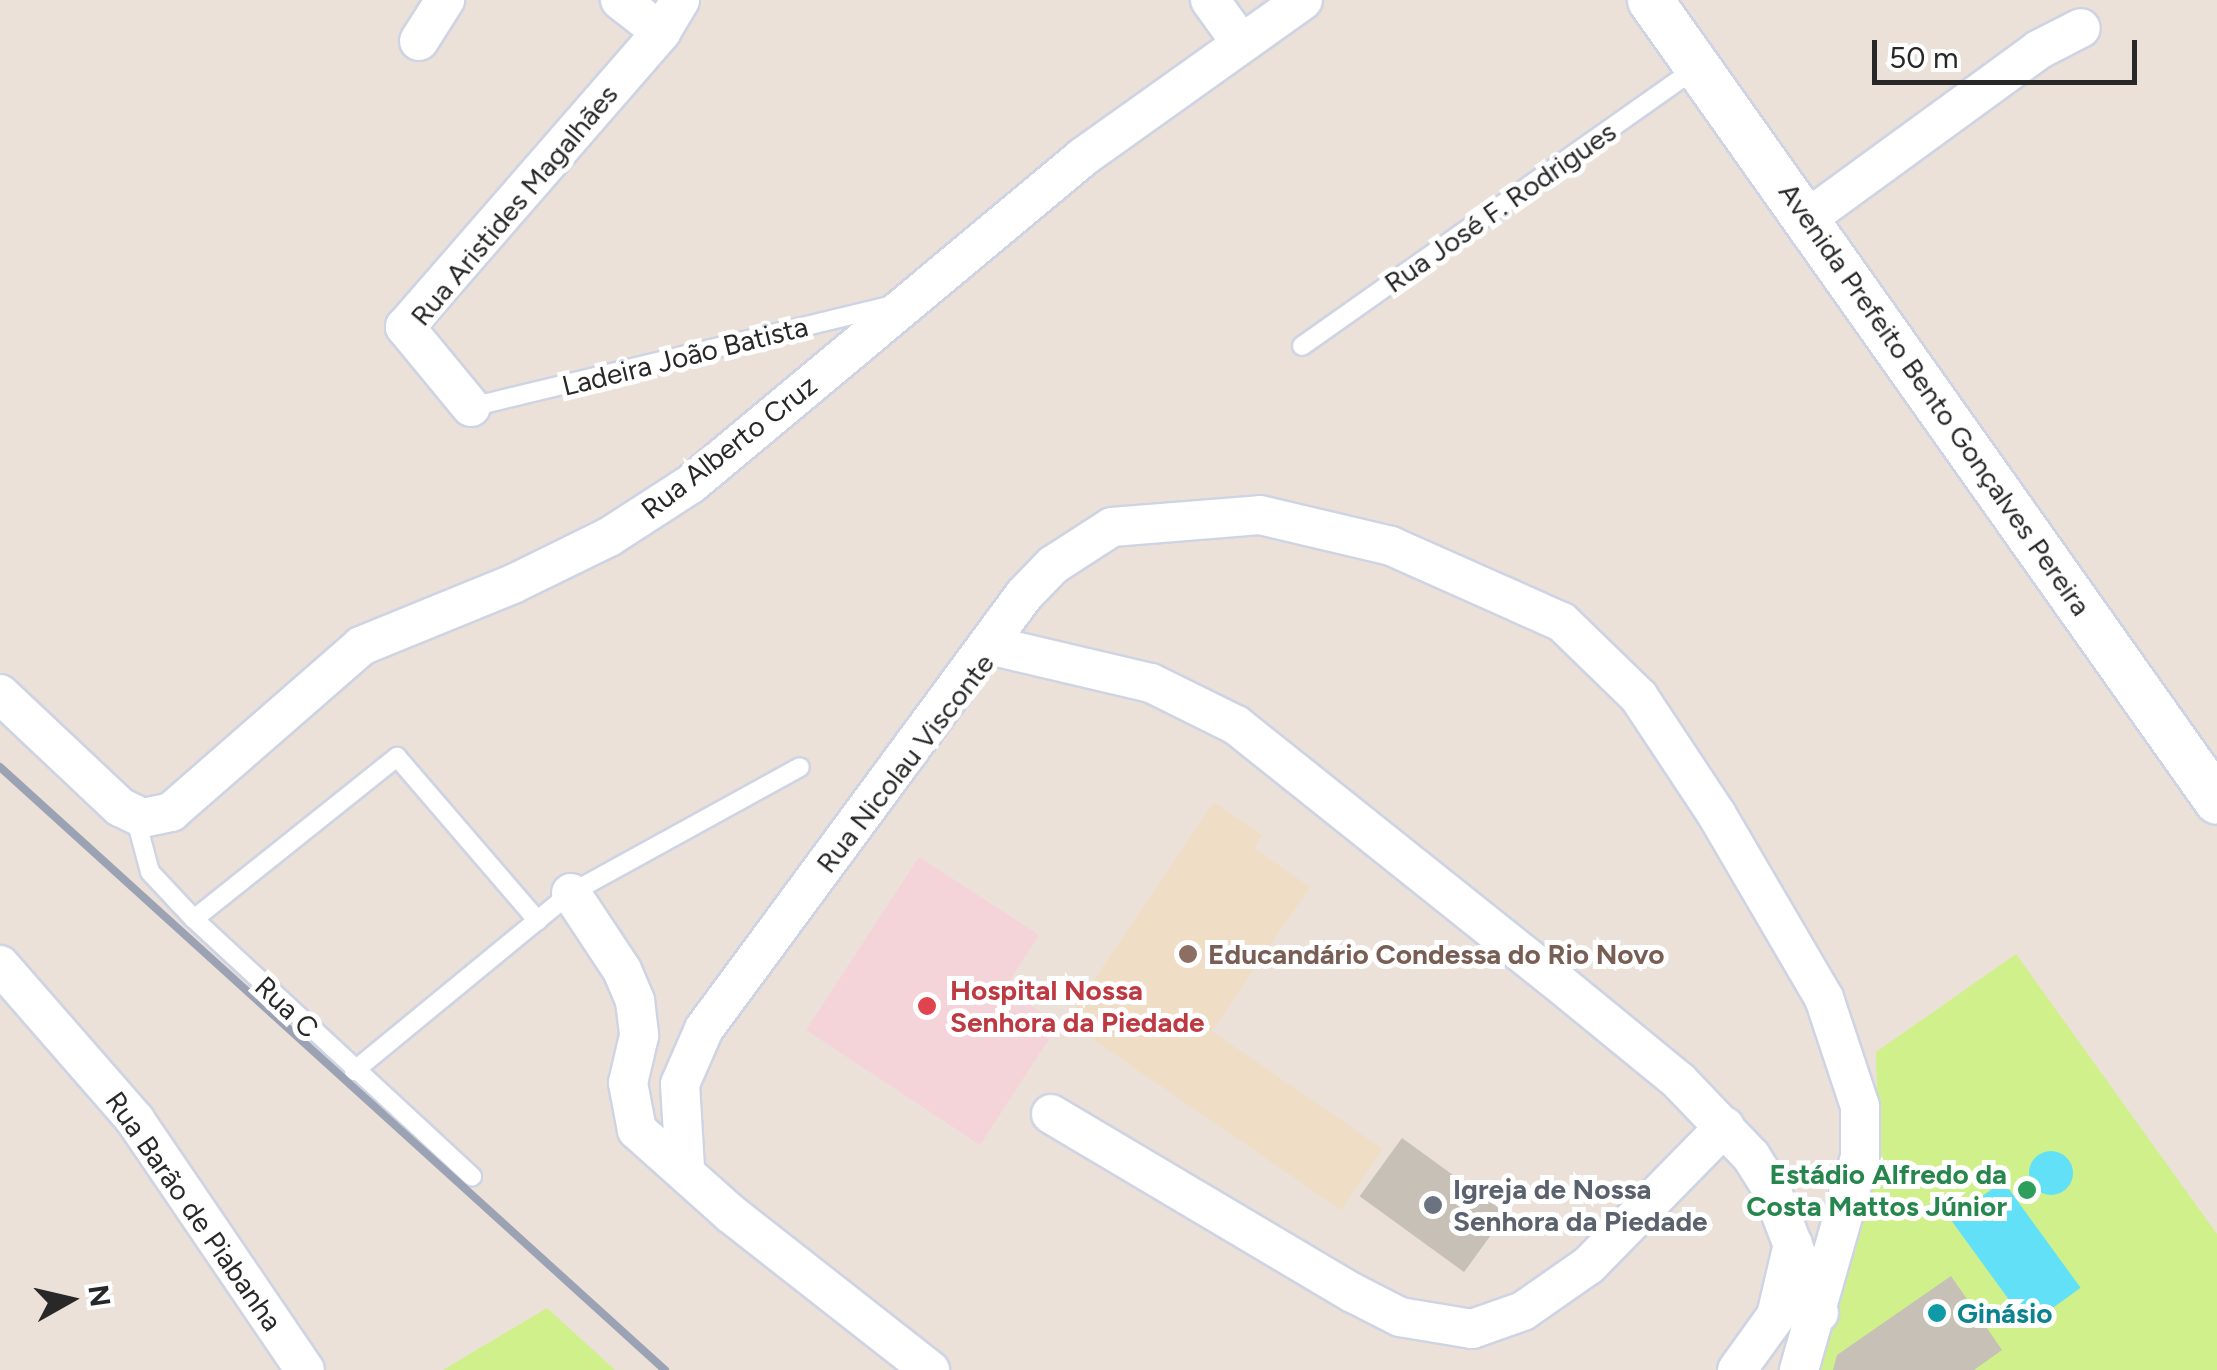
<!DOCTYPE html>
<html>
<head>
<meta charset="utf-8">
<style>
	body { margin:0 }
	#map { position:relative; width:2217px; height:1370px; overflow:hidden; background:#ece1d8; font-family:Figtree,sans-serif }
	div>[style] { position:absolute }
	.education>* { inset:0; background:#efddc6 }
	.medical>* { inset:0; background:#f4d4d9 }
	.pitch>* { inset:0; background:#d0f08b }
	.water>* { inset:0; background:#62e0f7; transform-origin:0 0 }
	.round { border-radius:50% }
	.building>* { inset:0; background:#c6c0b7; transform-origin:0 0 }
	.roads { filter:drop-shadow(2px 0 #ced4e3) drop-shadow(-2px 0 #ced4e3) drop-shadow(0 2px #ced4e3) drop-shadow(0 -2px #ced4e3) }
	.service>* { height:18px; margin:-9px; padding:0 9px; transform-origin:9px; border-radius:9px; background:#fff }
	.minor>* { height:38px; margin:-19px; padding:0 19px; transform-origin:19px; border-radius:19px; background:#fff }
	.tertiary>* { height:45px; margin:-22.5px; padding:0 22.5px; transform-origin:22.5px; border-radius:22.5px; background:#fff }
	.rail>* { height:8px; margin:-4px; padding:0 4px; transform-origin:4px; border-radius:4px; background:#9ba2b4 }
	.dots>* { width:28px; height:28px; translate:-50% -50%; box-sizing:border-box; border:5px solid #fff; border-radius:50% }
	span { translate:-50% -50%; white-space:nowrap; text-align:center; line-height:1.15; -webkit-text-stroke:10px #fff; paint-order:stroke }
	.street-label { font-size:28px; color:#282828 }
	.education-label { font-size:28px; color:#785e54; font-weight:700 }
	.left { translate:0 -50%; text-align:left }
	.health-label { font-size:28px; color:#be3a42; font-weight:700 }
	.leisure-label { font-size:28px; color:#27864d; font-weight:700 }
	.right { translate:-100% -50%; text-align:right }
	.worship-label { font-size:28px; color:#5b616d; font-weight:700 }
	.culture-label { font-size:28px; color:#0d838f; font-weight:700 }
	.north { position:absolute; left:20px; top:1250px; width:100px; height:100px; -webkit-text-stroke:8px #fff; paint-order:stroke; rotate:82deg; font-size:28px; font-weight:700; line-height:40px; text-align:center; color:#282828 }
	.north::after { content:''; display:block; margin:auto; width:35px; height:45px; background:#282828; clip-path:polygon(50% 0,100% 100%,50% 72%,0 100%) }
	.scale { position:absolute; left:1872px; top:40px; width:265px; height:45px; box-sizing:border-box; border:5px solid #282828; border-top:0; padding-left:12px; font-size:30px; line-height:35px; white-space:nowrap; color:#282828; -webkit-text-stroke:8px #fff; paint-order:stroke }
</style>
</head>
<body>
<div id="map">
	<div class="education">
		<div style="clip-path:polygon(1214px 802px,1262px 835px,1254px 848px,1310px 887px,1212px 1031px,1383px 1149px,1341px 1210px,1066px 1021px)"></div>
	</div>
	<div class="medical">
		<div style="clip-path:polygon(919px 857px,1039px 935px,1005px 988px,1059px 1024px,980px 1145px,806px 1030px)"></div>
	</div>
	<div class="pitch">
		<div style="clip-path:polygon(2016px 954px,2217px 1234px,2217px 1370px,1814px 1370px,1879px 1158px,1876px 1052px)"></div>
		<div style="clip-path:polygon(547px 1308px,615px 1370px,443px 1370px)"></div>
	</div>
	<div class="water">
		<div class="round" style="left:2029px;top:1151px;width:44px;height:44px"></div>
		<div style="left:2003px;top:1181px;width:132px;height:65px;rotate:54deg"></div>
	</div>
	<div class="building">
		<div style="left:1402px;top:1138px;width:129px;height:72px;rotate:36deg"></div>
		<div style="clip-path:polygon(1951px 1276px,2002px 1350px,1974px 1370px,1833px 1370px,1837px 1355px)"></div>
	</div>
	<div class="roads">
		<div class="service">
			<div style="left:1302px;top:346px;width:484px;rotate:-35.2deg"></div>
			<div style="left:471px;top:407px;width:430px;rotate:-13.6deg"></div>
			<div style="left:135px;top:816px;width:58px;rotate:75deg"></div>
			<div style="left:150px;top:872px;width:64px;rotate:46.9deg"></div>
			<div style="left:194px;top:919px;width:379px;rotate:42.8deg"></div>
			<div style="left:194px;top:919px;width:260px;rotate:-38.6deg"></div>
			<div style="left:397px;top:757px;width:216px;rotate:49.3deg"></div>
			<div style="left:354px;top:1071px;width:281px;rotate:-39.4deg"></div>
			<div style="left:571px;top:893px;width:261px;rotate:-28.8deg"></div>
		</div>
		<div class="minor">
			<div style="left:620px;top:0;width:52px;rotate:38deg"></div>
			<div style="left:1210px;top:0;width:53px;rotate:54.2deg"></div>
			<div style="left:419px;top:41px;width:49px;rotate:-57.6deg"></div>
			<div style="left:1808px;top:218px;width:285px;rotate:-36.1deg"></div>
			<div style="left:2038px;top:50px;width:48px;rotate:-27.1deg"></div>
			<div style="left:471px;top:407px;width:104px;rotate:-129.5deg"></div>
			<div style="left:405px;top:327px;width:391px;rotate:-49deg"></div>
			<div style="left:661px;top:32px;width:37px;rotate:-59deg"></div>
			<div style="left:989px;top:645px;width:166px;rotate:13.2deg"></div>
			<div style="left:1151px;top:683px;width:95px;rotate:26.3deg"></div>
			<div style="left:1236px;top:725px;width:404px;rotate:38.6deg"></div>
			<div style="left:1552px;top:977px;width:164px;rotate:39.3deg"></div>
			<div style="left:1679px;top:1081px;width:104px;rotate:46.2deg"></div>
			<div style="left:1751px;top:1156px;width:36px;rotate:58deg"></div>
			<div style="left:1770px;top:1186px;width:136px;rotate:68.9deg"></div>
			<div style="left:0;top:694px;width:165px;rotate:43.3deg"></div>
			<div style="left:120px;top:807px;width:25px;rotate:26deg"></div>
			<div style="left:143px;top:818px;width:29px;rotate:-12deg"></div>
			<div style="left:171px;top:812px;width:252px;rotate:-41.1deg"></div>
			<div style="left:361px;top:646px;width:164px;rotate:-22.2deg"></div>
			<div style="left:513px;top:584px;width:107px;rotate:-26.1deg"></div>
			<div style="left:609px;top:537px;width:98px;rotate:-32.9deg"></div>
			<div style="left:691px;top:484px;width:510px;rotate:-39.83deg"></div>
			<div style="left:1083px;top:157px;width:270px;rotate:-35.5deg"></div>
			<div style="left:571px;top:893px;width:92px;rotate:56.5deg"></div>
			<div style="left:622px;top:970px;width:34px;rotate:67deg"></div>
			<div style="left:635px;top:1001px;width:35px;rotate:83deg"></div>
			<div style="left:639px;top:1036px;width:48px;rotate:103.2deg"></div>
			<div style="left:628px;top:1083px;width:48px;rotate:79.2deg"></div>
			<div style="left:637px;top:1130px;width:126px;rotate:41.8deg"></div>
			<div style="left:731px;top:1214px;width:253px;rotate:38.1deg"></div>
			<div style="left:0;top:965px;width:206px;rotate:48.9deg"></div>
			<div style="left:135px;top:1120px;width:302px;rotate:55.8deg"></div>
			<div style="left:1051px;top:1114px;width:351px;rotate:30.7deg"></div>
			<div style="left:1353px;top:1293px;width:53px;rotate:27.1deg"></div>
			<div style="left:1400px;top:1317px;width:73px;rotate:9.5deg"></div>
			<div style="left:1472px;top:1329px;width:54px;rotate:-19.4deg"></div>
			<div style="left:1523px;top:1311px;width:80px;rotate:-34.9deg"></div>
			<div style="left:1589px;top:1265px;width:194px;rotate:-45.6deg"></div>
			<div style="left:685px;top:1168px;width:84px;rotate:-93.4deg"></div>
			<div style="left:680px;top:1084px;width:60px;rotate:-66.4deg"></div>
			<div style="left:704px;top:1029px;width:539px;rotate:-53.6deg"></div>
			<div style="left:1024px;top:595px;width:42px;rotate:-46deg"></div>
			<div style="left:1053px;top:565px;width:70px;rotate:-32.8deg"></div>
			<div style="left:1112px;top:527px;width:148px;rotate:-4.6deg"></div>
			<div style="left:1260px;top:515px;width:135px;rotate:13.3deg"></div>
			<div style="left:1391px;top:546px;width:187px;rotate:24deg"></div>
			<div style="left:1562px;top:622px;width:107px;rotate:44.2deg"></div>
			<div style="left:1639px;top:697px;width:141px;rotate:56.5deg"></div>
			<div style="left:1717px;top:815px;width:212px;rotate:59.7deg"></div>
			<div style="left:1824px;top:998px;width:114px;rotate:71.6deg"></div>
			<div style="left:1860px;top:1106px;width:51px;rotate:90deg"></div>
			<div style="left:1860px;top:1157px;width:222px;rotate:106deg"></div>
			<div style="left:1737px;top:1370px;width:67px;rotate:-54.2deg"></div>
			<div style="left:1776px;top:1316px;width:74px;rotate:-76.7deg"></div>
		</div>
		<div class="tertiary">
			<div style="left:1650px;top:0;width:981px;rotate:54.71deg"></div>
		</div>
	</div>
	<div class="rail">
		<div style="left:0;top:767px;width:898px;rotate:42.2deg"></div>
	</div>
	<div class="dots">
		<div style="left:1188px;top:954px;background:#8d6e63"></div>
		<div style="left:927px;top:1006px;background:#e0444e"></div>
		<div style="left:2027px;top:1190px;background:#2e9e5b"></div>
		<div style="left:1433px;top:1205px;background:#6b7280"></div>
		<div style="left:1937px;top:1313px;background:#0f9aa8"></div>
	</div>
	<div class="street-label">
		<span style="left:514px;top:205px;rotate:-50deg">Rua Aristides Magalhães</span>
		<span style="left:1500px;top:207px;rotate:-35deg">Rua José F. Rodrigues</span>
		<span style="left:685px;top:356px;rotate:-14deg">Ladeira João Batista</span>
		<span style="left:1935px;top:399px;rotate:55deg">Avenida Prefeito Bento Gonçalves Pereira</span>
		<span style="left:729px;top:447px;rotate:-38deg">Rua Alberto Cruz</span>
		<span style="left:905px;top:763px;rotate:-52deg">Rua Nicolau Visconte</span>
		<span style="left:287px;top:1007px;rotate:43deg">Rua C</span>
		<span style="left:194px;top:1211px;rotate:55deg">Rua Barão de Piabanha</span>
	</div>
	<div class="education-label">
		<span class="left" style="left:1208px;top:954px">Educandário Condessa do Rio Novo</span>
	</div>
	<div class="health-label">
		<span class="left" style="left:950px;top:1006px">Hospital Nossa<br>Senhora da Piedade</span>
	</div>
	<div class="leisure-label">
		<span class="right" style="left:2007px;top:1190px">Estádio Alfredo da<br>Costa Mattos Júnior</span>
	</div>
	<div class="worship-label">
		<span class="left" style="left:1453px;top:1205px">Igreja de Nossa<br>Senhora da Piedade</span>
	</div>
	<div class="culture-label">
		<span class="left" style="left:1957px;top:1313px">Ginásio</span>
	</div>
	<div class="north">N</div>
	<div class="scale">50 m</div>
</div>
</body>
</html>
